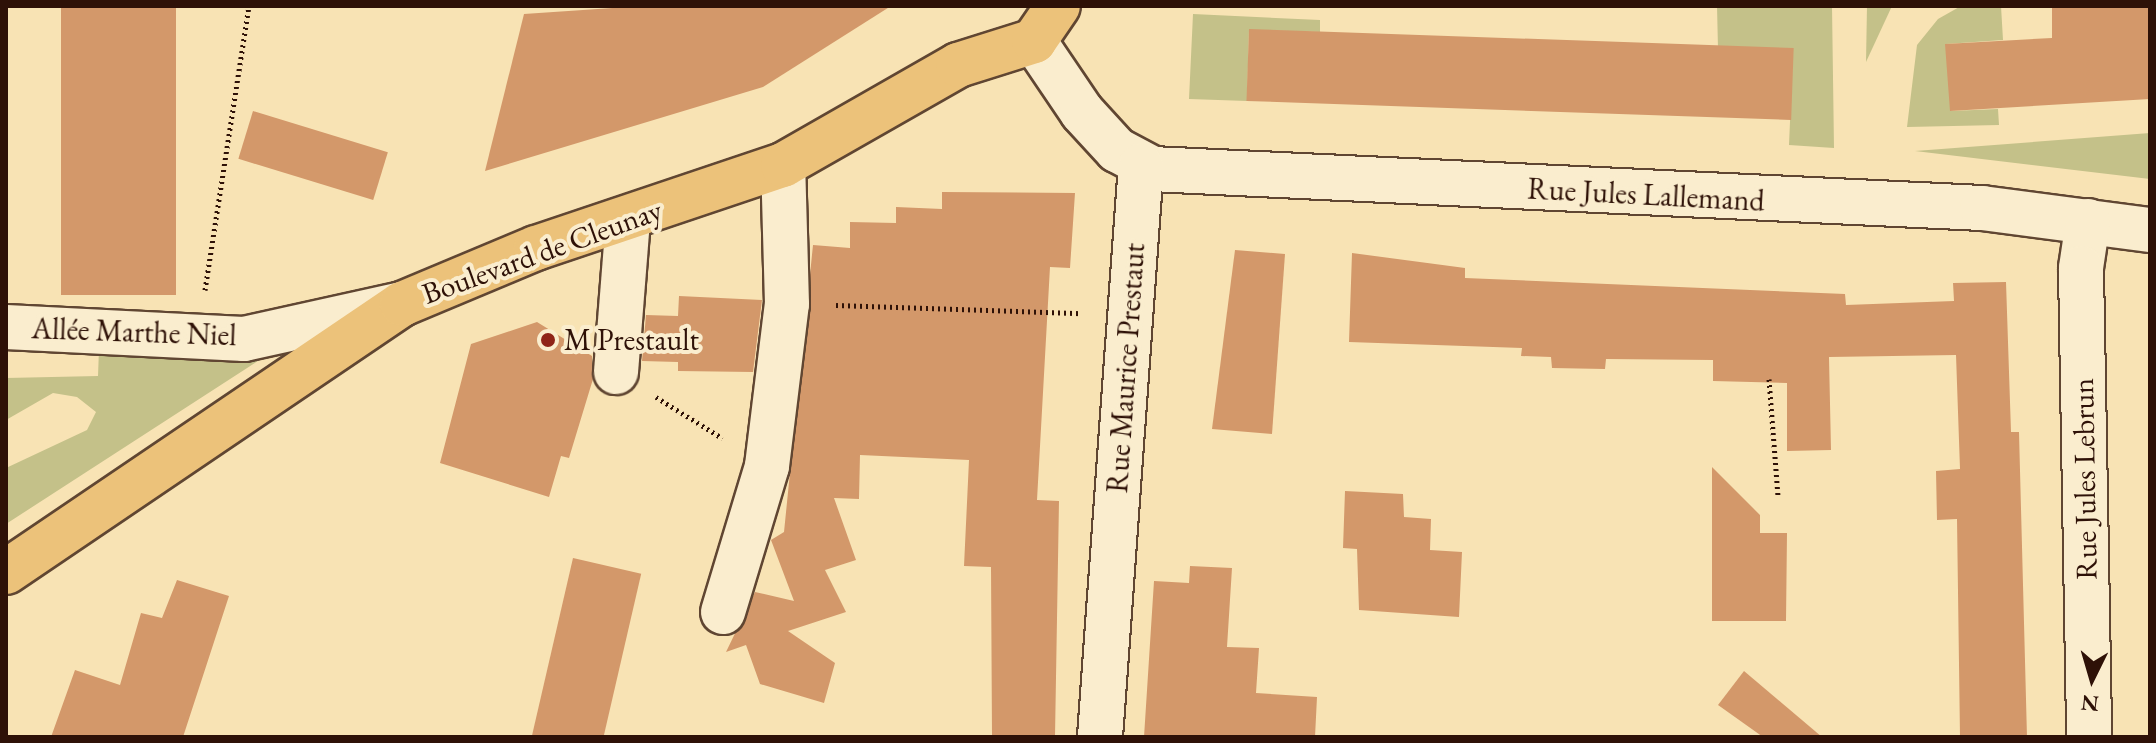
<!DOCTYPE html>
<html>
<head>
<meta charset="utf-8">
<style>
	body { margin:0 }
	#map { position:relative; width:2156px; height:743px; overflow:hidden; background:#f8e3b4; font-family:"EB Garamond",serif }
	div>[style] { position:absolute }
	.green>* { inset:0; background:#c4c189 }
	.building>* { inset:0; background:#d3986a; transform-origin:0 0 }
	.path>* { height:5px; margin-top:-2.5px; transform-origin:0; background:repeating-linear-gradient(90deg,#2e1107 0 2px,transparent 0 6px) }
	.roads { filter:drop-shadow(2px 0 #604632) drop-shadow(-2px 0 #604632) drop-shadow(0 2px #604632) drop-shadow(0 -2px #604632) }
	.minor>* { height:44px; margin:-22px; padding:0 22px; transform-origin:22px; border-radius:22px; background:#faedce }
	.major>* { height:44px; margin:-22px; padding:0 22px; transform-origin:22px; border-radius:22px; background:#ecc27a }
	.dots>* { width:22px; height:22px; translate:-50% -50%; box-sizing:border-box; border:4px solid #faedce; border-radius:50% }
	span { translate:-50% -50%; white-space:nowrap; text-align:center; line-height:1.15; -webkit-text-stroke:8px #faedce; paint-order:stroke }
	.street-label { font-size:30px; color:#2e1107 }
	.poi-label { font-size:30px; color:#2e1107 }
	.left { translate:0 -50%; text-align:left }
	.frame { position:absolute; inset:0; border:8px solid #2e1107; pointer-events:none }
	.north { position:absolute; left:2052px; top:639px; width:80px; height:80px; -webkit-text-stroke:6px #faedce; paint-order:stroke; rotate:185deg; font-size:22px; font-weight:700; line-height:32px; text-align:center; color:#2e1107 }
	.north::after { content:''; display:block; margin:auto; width:28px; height:36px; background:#2e1107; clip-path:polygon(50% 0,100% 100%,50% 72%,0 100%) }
</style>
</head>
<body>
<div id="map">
	<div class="green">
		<div style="clip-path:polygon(1717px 6px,1832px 6px,1834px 148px,1789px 145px,1793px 51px,1718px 49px)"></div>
		<div style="clip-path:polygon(1867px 6px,1892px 6px,1866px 62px)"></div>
		<div style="clip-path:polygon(1961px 6px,2001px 6px,2003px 40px,1946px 44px,1951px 111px,1998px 109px,1999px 125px,1907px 127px,1917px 45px,1938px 19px)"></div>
		<div style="clip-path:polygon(1193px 14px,1320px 20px,1320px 32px,1249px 30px,1247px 101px,1189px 99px)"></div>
		<div style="clip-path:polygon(2150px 133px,2150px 179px,1915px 151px)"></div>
		<div style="clip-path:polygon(99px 349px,212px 350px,261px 359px,6px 524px,6px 468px,87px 430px,96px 412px,77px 397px,53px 393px,6px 420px,6px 378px,98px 376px)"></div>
	</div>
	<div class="building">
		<div style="left:61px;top:6px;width:115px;height:289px"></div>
		<div style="clip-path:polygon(642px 6px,891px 6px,763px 87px,485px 171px,524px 14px)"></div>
		<div style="clip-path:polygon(2052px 6px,2150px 6px,2150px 99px,1950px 111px,1945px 44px,2052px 38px)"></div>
		<div style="left:1249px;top:29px;width:545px;height:72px;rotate:2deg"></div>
		<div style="left:253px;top:111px;width:141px;height:50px;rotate:17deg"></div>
		<div style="clip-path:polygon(942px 192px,1075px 193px,1070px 268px,1050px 267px,1037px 500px,1059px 501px,1055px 737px,992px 737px,991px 567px,964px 566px,969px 460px,860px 455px,859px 499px,834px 498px,856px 560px,825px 570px,846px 612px,788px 631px,835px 663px,824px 703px,760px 684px,746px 645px,726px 652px,755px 592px,794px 601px,771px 540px,784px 532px,813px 245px,850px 248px,850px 222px,896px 223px,896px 207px,942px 209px)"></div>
		<div style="clip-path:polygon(1235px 250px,1285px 254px,1272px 434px,1212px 429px)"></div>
		<div style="clip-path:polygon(1352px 253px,1465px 268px,1465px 278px,1845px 294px,1846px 305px,1954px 301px,1953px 283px,2006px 282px,2011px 432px,2019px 432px,2027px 737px,1960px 737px,1957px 519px,1937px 520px,1936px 471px,1960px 469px,1956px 355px,1829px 357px,1831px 450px,1787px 451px,1787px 383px,1713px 381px,1713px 360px,1606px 359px,1605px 369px,1552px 368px,1551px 357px,1521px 356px,1522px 348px,1349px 342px)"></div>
		<div style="clip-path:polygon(679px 296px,762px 300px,753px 372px,678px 371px,678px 362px,642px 361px,646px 315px,678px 316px)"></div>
		<div style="clip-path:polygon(537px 322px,592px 356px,593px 379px,569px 458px,561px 456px,549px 497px,440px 463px,471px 344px)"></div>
		<div style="clip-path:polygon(1712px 467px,1760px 515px,1760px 533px,1787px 533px,1786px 621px,1712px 621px)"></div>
		<div style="clip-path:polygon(1345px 491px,1403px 494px,1404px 517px,1431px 519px,1430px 550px,1462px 552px,1459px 617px,1359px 610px,1357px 549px,1343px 548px)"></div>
		<div style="left:573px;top:558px;width:70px;height:184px;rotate:13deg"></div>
		<div style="clip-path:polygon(1190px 566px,1232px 568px,1227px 647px,1259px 648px,1256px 693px,1317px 697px,1315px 737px,1144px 737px,1154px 581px,1189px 583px)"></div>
		<div style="clip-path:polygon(177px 580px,229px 596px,183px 737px,51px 737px,75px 670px,120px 685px,141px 613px,162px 618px)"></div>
		<div style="clip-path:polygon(1744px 671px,1822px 737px,1763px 737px,1718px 705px)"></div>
	</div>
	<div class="path">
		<div style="left:205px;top:290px;width:287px;rotate:-81.2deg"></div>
		<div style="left:836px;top:305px;width:246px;rotate:1.9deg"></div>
		<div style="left:1769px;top:379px;width:118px;rotate:85.6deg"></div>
		<div style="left:656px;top:397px;width:78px;rotate:31.8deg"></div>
	</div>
	<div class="roads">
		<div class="minor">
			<div style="left:1034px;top:41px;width:86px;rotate:55.9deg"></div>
			<div style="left:1082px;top:112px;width:52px;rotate:47.4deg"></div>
			<div style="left:1117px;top:150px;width:40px;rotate:28deg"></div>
			<div style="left:1152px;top:169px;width:831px;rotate:2.69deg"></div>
			<div style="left:1982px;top:208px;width:169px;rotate:7.5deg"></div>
			<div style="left:2088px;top:221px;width:48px;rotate:98.5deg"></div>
			<div style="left:2081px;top:268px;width:469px;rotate:89deg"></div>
			<div style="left:6px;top:327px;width:238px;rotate:2.9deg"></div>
			<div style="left:244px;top:339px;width:162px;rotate:-12.5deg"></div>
			<div style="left:616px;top:372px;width:153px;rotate:-85.5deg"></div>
			<div style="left:723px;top:612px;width:152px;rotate:-73.2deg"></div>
			<div style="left:767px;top:466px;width:163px;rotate:-83deg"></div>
			<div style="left:787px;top:304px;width:139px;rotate:-91.6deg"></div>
			<div style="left:1100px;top:737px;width:573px;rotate:-85.9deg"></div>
		</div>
		<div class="major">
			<div style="left:6px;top:572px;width:478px;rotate:-34.1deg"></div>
			<div style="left:402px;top:304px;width:145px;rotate:-22.7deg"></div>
			<div style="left:536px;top:248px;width:261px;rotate:-18.6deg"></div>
			<div style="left:783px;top:165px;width:202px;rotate:-29.7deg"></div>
			<div style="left:958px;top:65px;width:80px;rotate:-17.5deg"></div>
			<div style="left:1034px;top:41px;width:42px;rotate:-55.6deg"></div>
		</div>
	</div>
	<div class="dots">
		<div style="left:548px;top:340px;background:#8f2418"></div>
	</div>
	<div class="street-label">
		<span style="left:1646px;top:195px;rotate:3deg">Rue Jules Lallemand</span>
		<span style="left:542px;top:252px;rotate:-20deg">Boulevard de Cleunay</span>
		<span style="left:134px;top:332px;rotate:2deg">Allée Marthe Niel</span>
		<span style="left:1126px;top:368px;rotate:-86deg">Rue Maurice Prestaut</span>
		<span style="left:2085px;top:479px;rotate:-91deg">Rue Jules Lebrun</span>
	</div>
	<div class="poi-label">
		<span class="left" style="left:564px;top:340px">M Prestault</span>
	</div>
	<div class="frame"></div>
	<div class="north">N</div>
</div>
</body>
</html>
